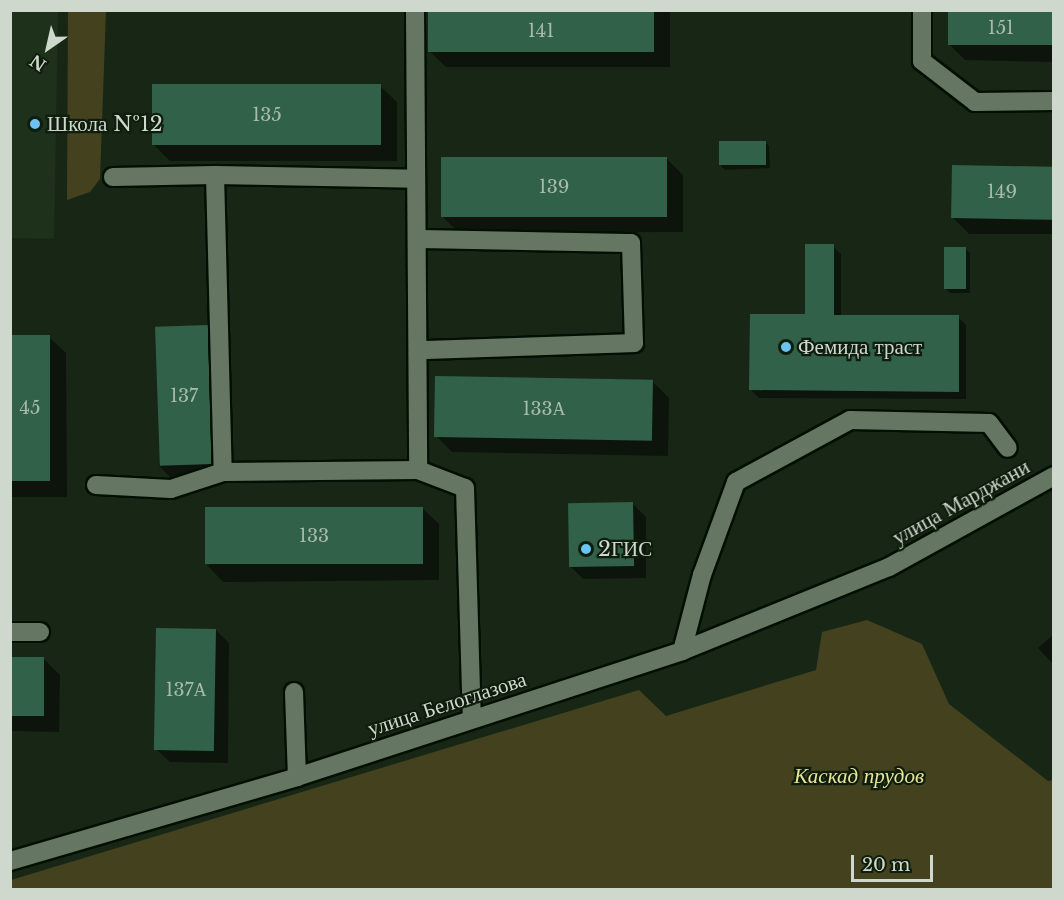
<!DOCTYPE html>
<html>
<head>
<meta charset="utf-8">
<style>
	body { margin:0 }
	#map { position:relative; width:1064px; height:900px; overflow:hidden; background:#182715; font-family:"Libre Baskerville",serif }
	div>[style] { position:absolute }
	.built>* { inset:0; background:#1e311b; transform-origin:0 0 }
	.green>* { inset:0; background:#44411f }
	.shadow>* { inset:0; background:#0007 }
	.building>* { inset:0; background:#316148; transform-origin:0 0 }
	.roads { filter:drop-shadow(2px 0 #030f02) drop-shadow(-2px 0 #030f02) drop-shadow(0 2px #030f02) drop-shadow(0 -2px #030f02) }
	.minor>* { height:18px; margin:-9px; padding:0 9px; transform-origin:9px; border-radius:9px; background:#657762 }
	.dots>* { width:16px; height:16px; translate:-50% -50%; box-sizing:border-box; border:3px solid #0f1d0c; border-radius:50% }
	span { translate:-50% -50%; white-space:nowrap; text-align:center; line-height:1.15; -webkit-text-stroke:4.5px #0f1d0c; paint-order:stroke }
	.number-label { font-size:18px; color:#a7baac }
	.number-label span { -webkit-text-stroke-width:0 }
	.poi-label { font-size:21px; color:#ced8cd }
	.left { translate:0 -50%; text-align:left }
	.street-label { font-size:21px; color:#ced8cd }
	.park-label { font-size:21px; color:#eae497; font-style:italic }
	.frame { position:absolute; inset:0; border:12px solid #ced8cd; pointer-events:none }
	.north { position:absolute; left:18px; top:18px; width:60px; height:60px; -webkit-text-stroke:4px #0f1d0c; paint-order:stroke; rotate:214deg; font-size:16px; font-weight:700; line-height:24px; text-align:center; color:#ced8cd }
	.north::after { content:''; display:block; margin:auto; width:21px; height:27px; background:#ced8cd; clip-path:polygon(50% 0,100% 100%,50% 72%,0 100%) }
	.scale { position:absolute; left:851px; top:855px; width:82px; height:27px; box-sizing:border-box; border:3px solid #ced8cd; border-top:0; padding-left:8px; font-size:18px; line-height:21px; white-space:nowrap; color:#ced8cd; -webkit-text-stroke:4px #0f1d0c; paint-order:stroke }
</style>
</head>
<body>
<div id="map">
	<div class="built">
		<div style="left:11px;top:10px;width:47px;height:228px;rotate:1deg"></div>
	</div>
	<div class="green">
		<div style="clip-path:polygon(68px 11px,106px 11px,100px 179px,90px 192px,67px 200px)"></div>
		<div style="clip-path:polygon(867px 620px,922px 644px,949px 704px,1048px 781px,1053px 780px,1053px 889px,11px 889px,11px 880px,639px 690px,666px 716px,816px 670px,822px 632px)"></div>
	</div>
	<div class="shadow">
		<div style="clip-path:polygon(429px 10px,670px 11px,670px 67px,446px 67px,429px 51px)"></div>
		<div style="clip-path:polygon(949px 10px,1054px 10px,1054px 62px,965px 60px,949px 44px)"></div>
		<div style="clip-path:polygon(380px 86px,397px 102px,397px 161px,170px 161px,154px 145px)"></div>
		<div style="clip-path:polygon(765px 142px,769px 146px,770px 168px,725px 170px,721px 166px)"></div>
		<div style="clip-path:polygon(666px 158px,683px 175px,683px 232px,459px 233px,442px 216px)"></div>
		<div style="clip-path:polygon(953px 167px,1054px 167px,1054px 234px,969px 234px,953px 218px)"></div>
		<div style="clip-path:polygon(833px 246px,841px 254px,841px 316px,958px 317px,966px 325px,966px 399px,759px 398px,751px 390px,806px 316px)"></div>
		<div style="clip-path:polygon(966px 249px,970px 253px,970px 293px,950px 293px,946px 289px)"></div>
		<div style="clip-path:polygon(207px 327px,224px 343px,227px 480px,175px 482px,159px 466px)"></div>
		<div style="clip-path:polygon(10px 336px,49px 337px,66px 353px,67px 497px,10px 497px)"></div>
		<div style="clip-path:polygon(653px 382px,669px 398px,668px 456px,452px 452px,436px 436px)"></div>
		<div style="clip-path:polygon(633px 504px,646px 517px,646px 578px,583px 579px,570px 566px)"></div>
		<div style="clip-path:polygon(422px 508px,439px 524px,439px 580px,223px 582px,207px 565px)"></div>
		<div style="clip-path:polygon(216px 630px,229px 643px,228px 763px,170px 762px,157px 750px)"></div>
		<div style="clip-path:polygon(1054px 634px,1054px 665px,1038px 648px)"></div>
		<div style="clip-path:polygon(10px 658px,43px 658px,60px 675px,59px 732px,10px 731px)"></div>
	</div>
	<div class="building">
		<div style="left:428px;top:10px;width:226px;height:42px"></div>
		<div style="left:948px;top:10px;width:105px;height:35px"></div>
		<div style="left:152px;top:84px;width:229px;height:61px"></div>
		<div style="left:766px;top:141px;width:24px;height:47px;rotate:90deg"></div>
		<div style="left:441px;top:157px;width:226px;height:60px"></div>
		<div style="left:952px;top:165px;width:101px;height:53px;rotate:1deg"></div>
		<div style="clip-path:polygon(805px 244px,834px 244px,834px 315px,959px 315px,959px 392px,749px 390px,750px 314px,805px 314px)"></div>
		<div style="left:944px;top:247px;width:22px;height:42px"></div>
		<div style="left:208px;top:325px;width:139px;height:53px;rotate:88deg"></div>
		<div style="left:10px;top:335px;width:40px;height:146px"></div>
		<div style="left:435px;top:376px;width:218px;height:61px;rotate:1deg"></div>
		<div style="left:633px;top:502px;width:64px;height:65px;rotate:89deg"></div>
		<div style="left:423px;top:507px;width:57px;height:218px;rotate:90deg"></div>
		<div style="left:156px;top:628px;width:60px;height:122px;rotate:1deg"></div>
		<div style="left:10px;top:657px;width:34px;height:59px"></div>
	</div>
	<div class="roads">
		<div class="minor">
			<div style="left:415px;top:10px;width:460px;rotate:89.6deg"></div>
			<div style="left:418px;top:470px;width:50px;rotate:21deg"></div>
			<div style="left:465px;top:488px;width:231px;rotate:88.3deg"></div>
			<div style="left:922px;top:10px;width:51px;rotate:90deg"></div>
			<div style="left:922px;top:61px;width:67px;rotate:37.7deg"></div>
			<div style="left:975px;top:102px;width:79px;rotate:-0.7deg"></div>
			<div style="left:215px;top:175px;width:297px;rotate:88.5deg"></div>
			<div style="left:113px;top:177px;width:102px;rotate:-1.1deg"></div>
			<div style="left:215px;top:175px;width:201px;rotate:1.1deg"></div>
			<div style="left:417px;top:239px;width:214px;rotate:1.1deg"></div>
			<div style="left:631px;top:243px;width:100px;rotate:88.3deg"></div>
			<div style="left:634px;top:343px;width:214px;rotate:178.1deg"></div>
			<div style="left:96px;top:485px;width:75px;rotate:3.1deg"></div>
			<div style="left:171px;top:489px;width:55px;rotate:-18.1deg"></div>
			<div style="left:223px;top:472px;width:195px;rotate:-0.6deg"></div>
			<div style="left:10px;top:632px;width:30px"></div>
			<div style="left:682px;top:651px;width:79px;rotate:-75.3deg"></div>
			<div style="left:702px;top:575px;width:99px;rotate:-69.9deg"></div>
			<div style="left:736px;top:482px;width:130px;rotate:-28.5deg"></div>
			<div style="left:850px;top:420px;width:139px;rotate:1.2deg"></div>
			<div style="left:989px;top:423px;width:31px;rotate:53deg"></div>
			<div style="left:294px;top:692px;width:85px;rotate:88deg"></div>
			<div style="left:10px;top:861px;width:299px;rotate:-16.3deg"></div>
			<div style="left:297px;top:777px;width:405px;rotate:-18.1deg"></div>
			<div style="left:682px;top:651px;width:223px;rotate:-22.1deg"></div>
			<div style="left:889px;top:567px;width:188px;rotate:-28.9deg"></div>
		</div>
	</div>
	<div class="dots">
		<div style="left:35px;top:124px;background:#6ac3f1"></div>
		<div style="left:786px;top:347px;background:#6ac3f1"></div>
		<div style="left:586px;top:549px;background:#6ac3f1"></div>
	</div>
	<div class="number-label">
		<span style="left:1001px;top:28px">151</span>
		<span style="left:541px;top:31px">141</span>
		<span style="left:267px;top:115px">135</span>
		<span style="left:554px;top:187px">139</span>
		<span style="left:1002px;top:192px">149</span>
		<span style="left:184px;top:396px">137</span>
		<span style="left:30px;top:408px">45</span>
		<span style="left:544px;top:409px">133А</span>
		<span style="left:314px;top:536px">133</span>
		<span style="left:186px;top:690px">137А</span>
	</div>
	<div class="poi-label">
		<span class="left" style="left:47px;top:124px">Школа №12</span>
		<span class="left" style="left:798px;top:347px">Фемида траст</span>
		<span class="left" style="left:598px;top:549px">2ГИС</span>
	</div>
	<div class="street-label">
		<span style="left:961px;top:502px;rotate:-29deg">улица Марджани</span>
		<span style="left:447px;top:704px;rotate:-18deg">улица Белоглазова</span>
	</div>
	<div class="park-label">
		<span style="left:859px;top:776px">Каскад прудов</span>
	</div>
	<div class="frame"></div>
	<div class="north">N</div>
	<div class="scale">20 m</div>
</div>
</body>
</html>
